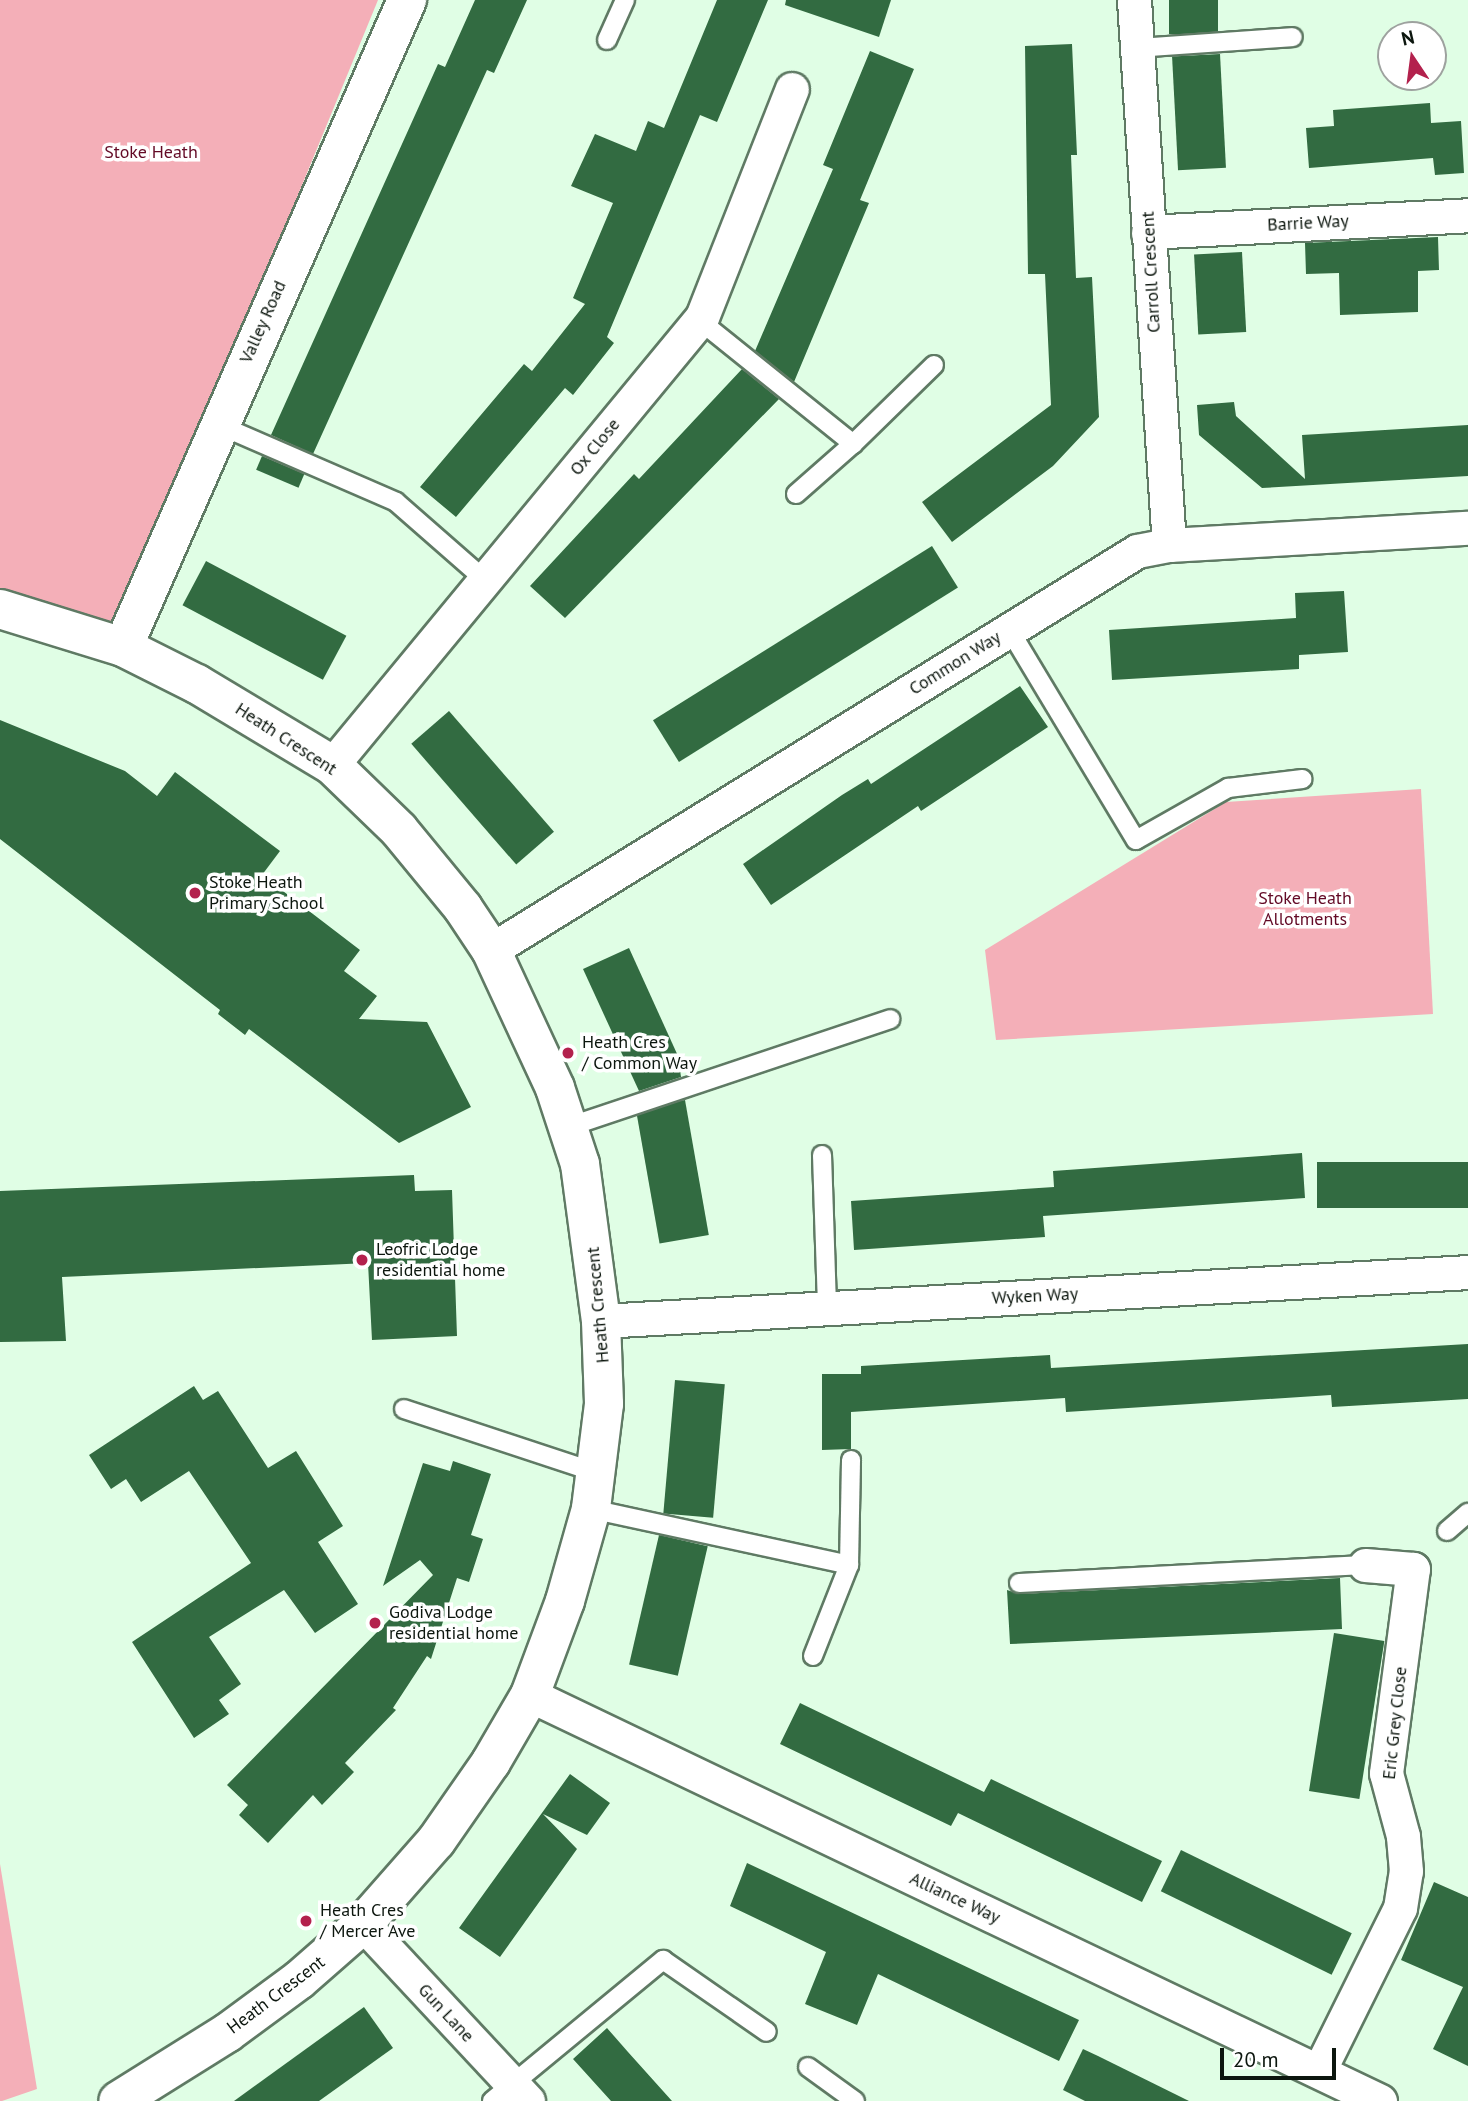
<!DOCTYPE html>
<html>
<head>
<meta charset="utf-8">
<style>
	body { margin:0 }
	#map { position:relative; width:1468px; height:2101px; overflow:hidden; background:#e0fee5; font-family:"PT Sans",sans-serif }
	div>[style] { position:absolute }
	.green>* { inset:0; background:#f4afb8 }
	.building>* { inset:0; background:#326b41; transform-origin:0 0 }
	.roads { filter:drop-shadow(2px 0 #5f7a64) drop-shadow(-2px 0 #5f7a64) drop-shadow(0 2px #5f7a64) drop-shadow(0 -2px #5f7a64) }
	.lane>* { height:18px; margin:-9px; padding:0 9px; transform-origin:9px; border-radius:9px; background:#fff }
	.street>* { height:33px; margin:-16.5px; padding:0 16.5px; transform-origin:16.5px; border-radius:16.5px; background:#fff }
	.secondary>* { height:38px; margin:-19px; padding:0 19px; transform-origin:19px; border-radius:19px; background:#fff }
	.dots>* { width:19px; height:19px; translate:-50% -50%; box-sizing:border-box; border:4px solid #fff; border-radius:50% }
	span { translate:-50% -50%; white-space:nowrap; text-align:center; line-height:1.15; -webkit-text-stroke:7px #fff; paint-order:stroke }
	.park-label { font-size:18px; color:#630a26 }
	.street-label { font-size:18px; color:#0c160e }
	.poi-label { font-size:18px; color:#0c160e }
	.left { translate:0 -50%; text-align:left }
	.north { position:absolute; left:1377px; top:21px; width:70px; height:70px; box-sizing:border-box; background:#fff; border:2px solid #9ea29f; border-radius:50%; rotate:347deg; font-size:19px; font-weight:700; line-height:28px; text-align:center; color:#0c160e }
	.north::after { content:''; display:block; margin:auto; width:24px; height:32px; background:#b3214d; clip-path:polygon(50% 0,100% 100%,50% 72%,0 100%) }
	.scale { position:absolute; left:1220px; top:2048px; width:116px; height:32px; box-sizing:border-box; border:4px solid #0c160e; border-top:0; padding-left:9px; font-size:21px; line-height:24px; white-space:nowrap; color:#0c160e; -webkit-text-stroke:5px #fff; paint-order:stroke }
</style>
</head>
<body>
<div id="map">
	<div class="green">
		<div style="clip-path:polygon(0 0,378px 0,206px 419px,114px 624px,0 590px)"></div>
		<div style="clip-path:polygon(1421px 789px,1433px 1014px,996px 1040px,985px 950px,1226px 802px)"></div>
		<div style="clip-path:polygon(0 1864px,37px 2089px,2px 2101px,0 2101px)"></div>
	</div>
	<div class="building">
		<div style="clip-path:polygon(475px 0,527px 0,494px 73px,487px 70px,313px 454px,271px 435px,438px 64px,445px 67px)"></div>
		<div style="clip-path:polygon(717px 0,768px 0,717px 122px,700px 115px,607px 337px,614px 343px,573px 395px,565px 388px,456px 517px,420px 487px,524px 364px,532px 371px,585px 304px,573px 298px,613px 203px,571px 186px,595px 134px,636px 151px,648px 121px,664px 128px)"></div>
		<div style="clip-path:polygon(786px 0,891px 0,879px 37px,785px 5px)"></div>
		<div style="left:1169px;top:0;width:49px;height:34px"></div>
		<div style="clip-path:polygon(1072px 44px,1077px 155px,1071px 155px,1076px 278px,1092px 277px,1099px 417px,1053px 466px,952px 542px,922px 502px,1051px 405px,1045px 274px,1028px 274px,1025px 46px)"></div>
		<div style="clip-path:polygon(870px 51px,914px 69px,860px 200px,869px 203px,794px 382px,755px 351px,833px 169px,823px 165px)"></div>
		<div style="left:1220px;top:54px;width:114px;height:48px;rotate:87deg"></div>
		<div style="clip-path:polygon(1430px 103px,1431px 123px,1461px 121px,1464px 173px,1435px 175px,1433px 158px,1309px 168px,1306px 128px,1334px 126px,1333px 110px)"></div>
		<div style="clip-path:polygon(1438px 237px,1439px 270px,1418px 271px,1418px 312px,1340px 315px,1339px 273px,1306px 274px,1305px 243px)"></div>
		<div style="left:1242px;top:252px;width:80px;height:48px;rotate:87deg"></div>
		<div style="clip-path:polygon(742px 369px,779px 399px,565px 618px,530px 586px,634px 474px,639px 479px)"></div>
		<div style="clip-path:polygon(1234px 402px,1236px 416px,1305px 479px,1302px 435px,1468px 425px,1468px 476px,1262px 488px,1199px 435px,1197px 405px)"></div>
		<div style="left:262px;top:456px;width:46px;height:15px;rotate:23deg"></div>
		<div style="left:932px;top:546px;width:49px;height:329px;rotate:58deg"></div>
		<div style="left:206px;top:561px;width:159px;height:50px;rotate:28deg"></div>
		<div style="clip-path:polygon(1344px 591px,1348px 652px,1299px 655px,1299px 669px,1112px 680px,1109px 630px,1296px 618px,1295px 593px)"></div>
		<div style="clip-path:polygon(1020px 686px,1048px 727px,921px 811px,918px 806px,771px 905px,743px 864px,842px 795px,868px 779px,871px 784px)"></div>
		<div style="left:449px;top:711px;width:160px;height:50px;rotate:49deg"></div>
		<div style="clip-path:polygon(0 720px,125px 771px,157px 796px,175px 772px,280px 851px,262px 875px,360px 950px,344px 971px,377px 996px,359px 1019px,427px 1022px,471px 1107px,399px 1143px,249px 1029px,245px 1035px,218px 1014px,220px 1010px,0 839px)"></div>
		<div style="clip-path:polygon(629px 948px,678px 1056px,681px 1077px,639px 1091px,583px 969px)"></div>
		<div style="left:685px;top:1100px;width:137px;height:50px;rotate:80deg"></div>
		<div style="clip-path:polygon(1302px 1153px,1305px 1198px,1043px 1216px,1045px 1237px,854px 1250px,851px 1201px,1054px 1187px,1053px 1171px)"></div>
		<div style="left:1468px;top:1162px;width:46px;height:151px;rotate:90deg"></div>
		<div style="clip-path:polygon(414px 1175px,415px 1191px,452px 1190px,457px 1336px,372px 1340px,368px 1263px,62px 1277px,66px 1341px,0 1342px,0 1191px)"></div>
		<div style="clip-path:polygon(1468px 1344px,1468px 1399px,1332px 1407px,1331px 1395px,1066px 1412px,1065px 1398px,851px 1412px,851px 1449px,822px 1450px,822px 1374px,861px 1374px,861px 1366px,1050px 1355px,1051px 1368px)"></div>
		<div style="left:675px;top:1380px;width:50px;height:134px;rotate:5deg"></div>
		<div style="clip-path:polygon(194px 1386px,203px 1400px,218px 1391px,268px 1468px,296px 1451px,343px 1526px,318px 1542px,358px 1604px,315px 1633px,284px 1590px,209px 1637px,241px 1684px,219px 1700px,229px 1714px,194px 1738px,132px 1642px,251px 1563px,189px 1471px,141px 1502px,126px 1479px,111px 1489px,89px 1455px)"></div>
		<div style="clip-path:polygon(453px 1461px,491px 1474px,471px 1535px,483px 1539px,469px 1582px,457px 1578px,431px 1659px,427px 1656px,393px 1708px,396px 1710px,345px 1763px,354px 1772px,322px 1805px,313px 1795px,268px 1843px,239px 1815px,248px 1805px,227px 1785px,433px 1575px,420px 1560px,383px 1586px,423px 1463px,450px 1471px)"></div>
		<div style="left:659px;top:1535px;width:50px;height:133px;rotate:13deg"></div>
		<div style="clip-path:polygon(1340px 1578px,1342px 1629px,1010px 1644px,1007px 1590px,1020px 1594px)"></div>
		<div style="left:1334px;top:1633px;width:51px;height:160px;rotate:9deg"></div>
		<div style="clip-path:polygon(800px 1703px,984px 1792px,991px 1779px,1162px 1861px,1142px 1902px,958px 1813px,951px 1826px,780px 1744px)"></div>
		<div style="clip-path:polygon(570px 1774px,610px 1803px,587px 1835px,543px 1814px,577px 1849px,500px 1957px,459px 1928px)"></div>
		<div style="left:1181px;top:1850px;width:190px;height:46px;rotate:26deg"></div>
		<div style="clip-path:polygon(747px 1863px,1079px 2020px,1059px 2061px,878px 1974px,857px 2025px,805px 2004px,826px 1952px,730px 1906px)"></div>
		<div style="clip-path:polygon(1434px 1882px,1468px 1897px,1468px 2066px,1433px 2049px,1463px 1987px,1401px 1960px)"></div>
		<div style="clip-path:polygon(364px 2007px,393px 2048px,319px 2101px,234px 2101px)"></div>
		<div style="clip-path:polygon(607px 2028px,628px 2052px,672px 2101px,611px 2101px,573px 2059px)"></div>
		<div style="clip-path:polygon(1083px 2049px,1098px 2056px,1189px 2101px,1085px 2101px,1063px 2090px)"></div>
	</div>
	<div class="roads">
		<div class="lane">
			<div style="left:607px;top:40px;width:44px;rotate:-65.8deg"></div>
			<div style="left:1137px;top:48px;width:156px;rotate:-4deg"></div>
			<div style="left:699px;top:320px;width:198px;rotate:38.8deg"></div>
			<div style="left:853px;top:444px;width:113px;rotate:-44.3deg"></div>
			<div style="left:217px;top:424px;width:195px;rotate:23.5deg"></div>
			<div style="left:396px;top:502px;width:118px;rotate:41.2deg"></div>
			<div style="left:796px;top:494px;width:76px;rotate:-41.3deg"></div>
			<div style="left:1009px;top:629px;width:246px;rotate:59deg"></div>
			<div style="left:1136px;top:840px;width:106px;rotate:-29.5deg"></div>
			<div style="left:1228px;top:788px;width:75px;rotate:-6.9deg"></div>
			<div style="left:568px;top:1127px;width:340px;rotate:-18.5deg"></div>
			<div style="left:822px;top:1155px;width:153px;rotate:88.1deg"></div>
			<div style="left:404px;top:1409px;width:203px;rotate:18.3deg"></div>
			<div style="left:591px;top:1509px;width:264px;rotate:12.2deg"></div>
			<div style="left:849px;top:1565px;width:105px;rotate:-88.9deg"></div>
			<div style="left:1447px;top:1531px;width:28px;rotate:-41deg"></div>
			<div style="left:1019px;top:1583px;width:346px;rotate:-3deg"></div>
			<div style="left:813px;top:1656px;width:98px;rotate:-68.4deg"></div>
			<div style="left:808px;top:2067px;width:58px;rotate:35.9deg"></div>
			<div style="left:492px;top:2101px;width:222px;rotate:-39.5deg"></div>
			<div style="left:663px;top:1960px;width:126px;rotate:34.7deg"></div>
		</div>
		<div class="street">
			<div style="left:1134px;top:0;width:546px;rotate:86.33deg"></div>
			<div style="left:1148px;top:232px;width:320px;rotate:-3deg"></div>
			<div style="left:332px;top:765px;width:581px;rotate:-50.45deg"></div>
			<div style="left:702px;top:317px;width:245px;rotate:-68.5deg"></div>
			<div style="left:491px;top:950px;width:759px;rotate:-31.7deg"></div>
			<div style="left:1137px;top:551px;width:33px;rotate:-11deg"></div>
			<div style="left:1169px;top:545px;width:299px;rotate:-3.3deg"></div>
			<div style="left:601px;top:1321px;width:868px;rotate:-3.23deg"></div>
			<div style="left:530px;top:1695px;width:942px;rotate:25.53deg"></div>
			<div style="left:363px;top:1924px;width:242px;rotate:47deg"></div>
			<div style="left:1319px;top:2071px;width:182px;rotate:-63.6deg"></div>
			<div style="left:1400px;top:1908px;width:37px;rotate:-81deg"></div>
			<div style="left:1406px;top:1871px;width:35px;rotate:-95deg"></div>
			<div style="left:1403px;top:1836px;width:65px;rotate:-105.1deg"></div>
			<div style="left:1386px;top:1773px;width:206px;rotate:-82.5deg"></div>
			<div style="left:1413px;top:1569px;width:48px;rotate:-175.2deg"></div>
		</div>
		<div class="secondary">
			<div style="left:0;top:609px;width:129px;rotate:17.2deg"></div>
			<div style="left:123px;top:647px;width:83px;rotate:26.6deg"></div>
			<div style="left:197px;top:684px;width:157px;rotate:31deg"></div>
			<div style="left:332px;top:765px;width:93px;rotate:44.1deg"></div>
			<div style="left:399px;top:830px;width:101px;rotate:50.6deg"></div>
			<div style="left:463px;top:908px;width:50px;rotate:56.3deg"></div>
			<div style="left:491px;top:950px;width:152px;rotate:65.1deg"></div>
			<div style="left:555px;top:1088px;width:80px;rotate:71.8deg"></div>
			<div style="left:580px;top:1164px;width:158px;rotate:82.4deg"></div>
			<div style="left:601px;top:1321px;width:83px;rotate:87.9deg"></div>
			<div style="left:604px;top:1404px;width:106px;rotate:97.1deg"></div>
			<div style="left:591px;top:1509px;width:96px;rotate:105.8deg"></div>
			<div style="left:565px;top:1601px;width:100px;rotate:110.4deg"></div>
			<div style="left:530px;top:1695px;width:78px;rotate:120.2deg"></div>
			<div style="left:491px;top:1762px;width:96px;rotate:124.8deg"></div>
			<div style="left:436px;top:1841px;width:111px;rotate:131.3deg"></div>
			<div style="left:363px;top:1924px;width:85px;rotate:138.8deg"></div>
			<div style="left:299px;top:1980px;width:89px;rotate:143.6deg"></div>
			<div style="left:227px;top:2033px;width:128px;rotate:148deg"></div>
			<div style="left:123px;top:647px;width:707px;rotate:-66.3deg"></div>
		</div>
	</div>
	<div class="dots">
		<div style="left:195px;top:893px;background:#b3214d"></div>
		<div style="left:568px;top:1053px;background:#b3214d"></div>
		<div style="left:362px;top:1260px;background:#b3214d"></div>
		<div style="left:375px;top:1623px;background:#b3214d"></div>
		<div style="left:306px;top:1921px;background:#b3214d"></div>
	</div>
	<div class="park-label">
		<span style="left:151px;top:152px">Stoke Heath</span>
		<span style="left:1305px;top:909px">Stoke Heath<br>Allotments</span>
	</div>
	<div class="street-label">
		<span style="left:1308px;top:223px;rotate:-3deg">Barrie Way</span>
		<span style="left:1151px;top:272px;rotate:-93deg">Carroll Crescent</span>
		<span style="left:263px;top:322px;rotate:-66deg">Valley Road</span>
		<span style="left:595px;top:447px;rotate:-51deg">Ox Close</span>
		<span style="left:955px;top:663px;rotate:-32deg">Common Way</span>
		<span style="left:286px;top:739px;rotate:33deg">Heath Crescent</span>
		<span style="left:1035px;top:1296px;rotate:-3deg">Wyken Way</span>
		<span style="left:598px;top:1305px;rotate:-95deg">Heath Crescent</span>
		<span style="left:1395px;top:1723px;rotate:-84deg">Eric Grey Close</span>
		<span style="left:955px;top:1898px;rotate:25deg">Alliance Way</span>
		<span style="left:276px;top:1995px;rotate:-37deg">Heath Crescent</span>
		<span style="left:446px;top:2013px;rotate:47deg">Gun Lane</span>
	</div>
	<div class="poi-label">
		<span class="left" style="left:209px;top:893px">Stoke Heath<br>Primary School</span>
		<span class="left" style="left:582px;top:1053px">Heath Cres<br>/ Common Way</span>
		<span class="left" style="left:376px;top:1260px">Leofric Lodge<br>residential home</span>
		<span class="left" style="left:389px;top:1623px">Godiva Lodge<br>residential home</span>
		<span class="left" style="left:320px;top:1921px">Heath Cres<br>/ Mercer Ave</span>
	</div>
	<div class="north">N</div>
	<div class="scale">20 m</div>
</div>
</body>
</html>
